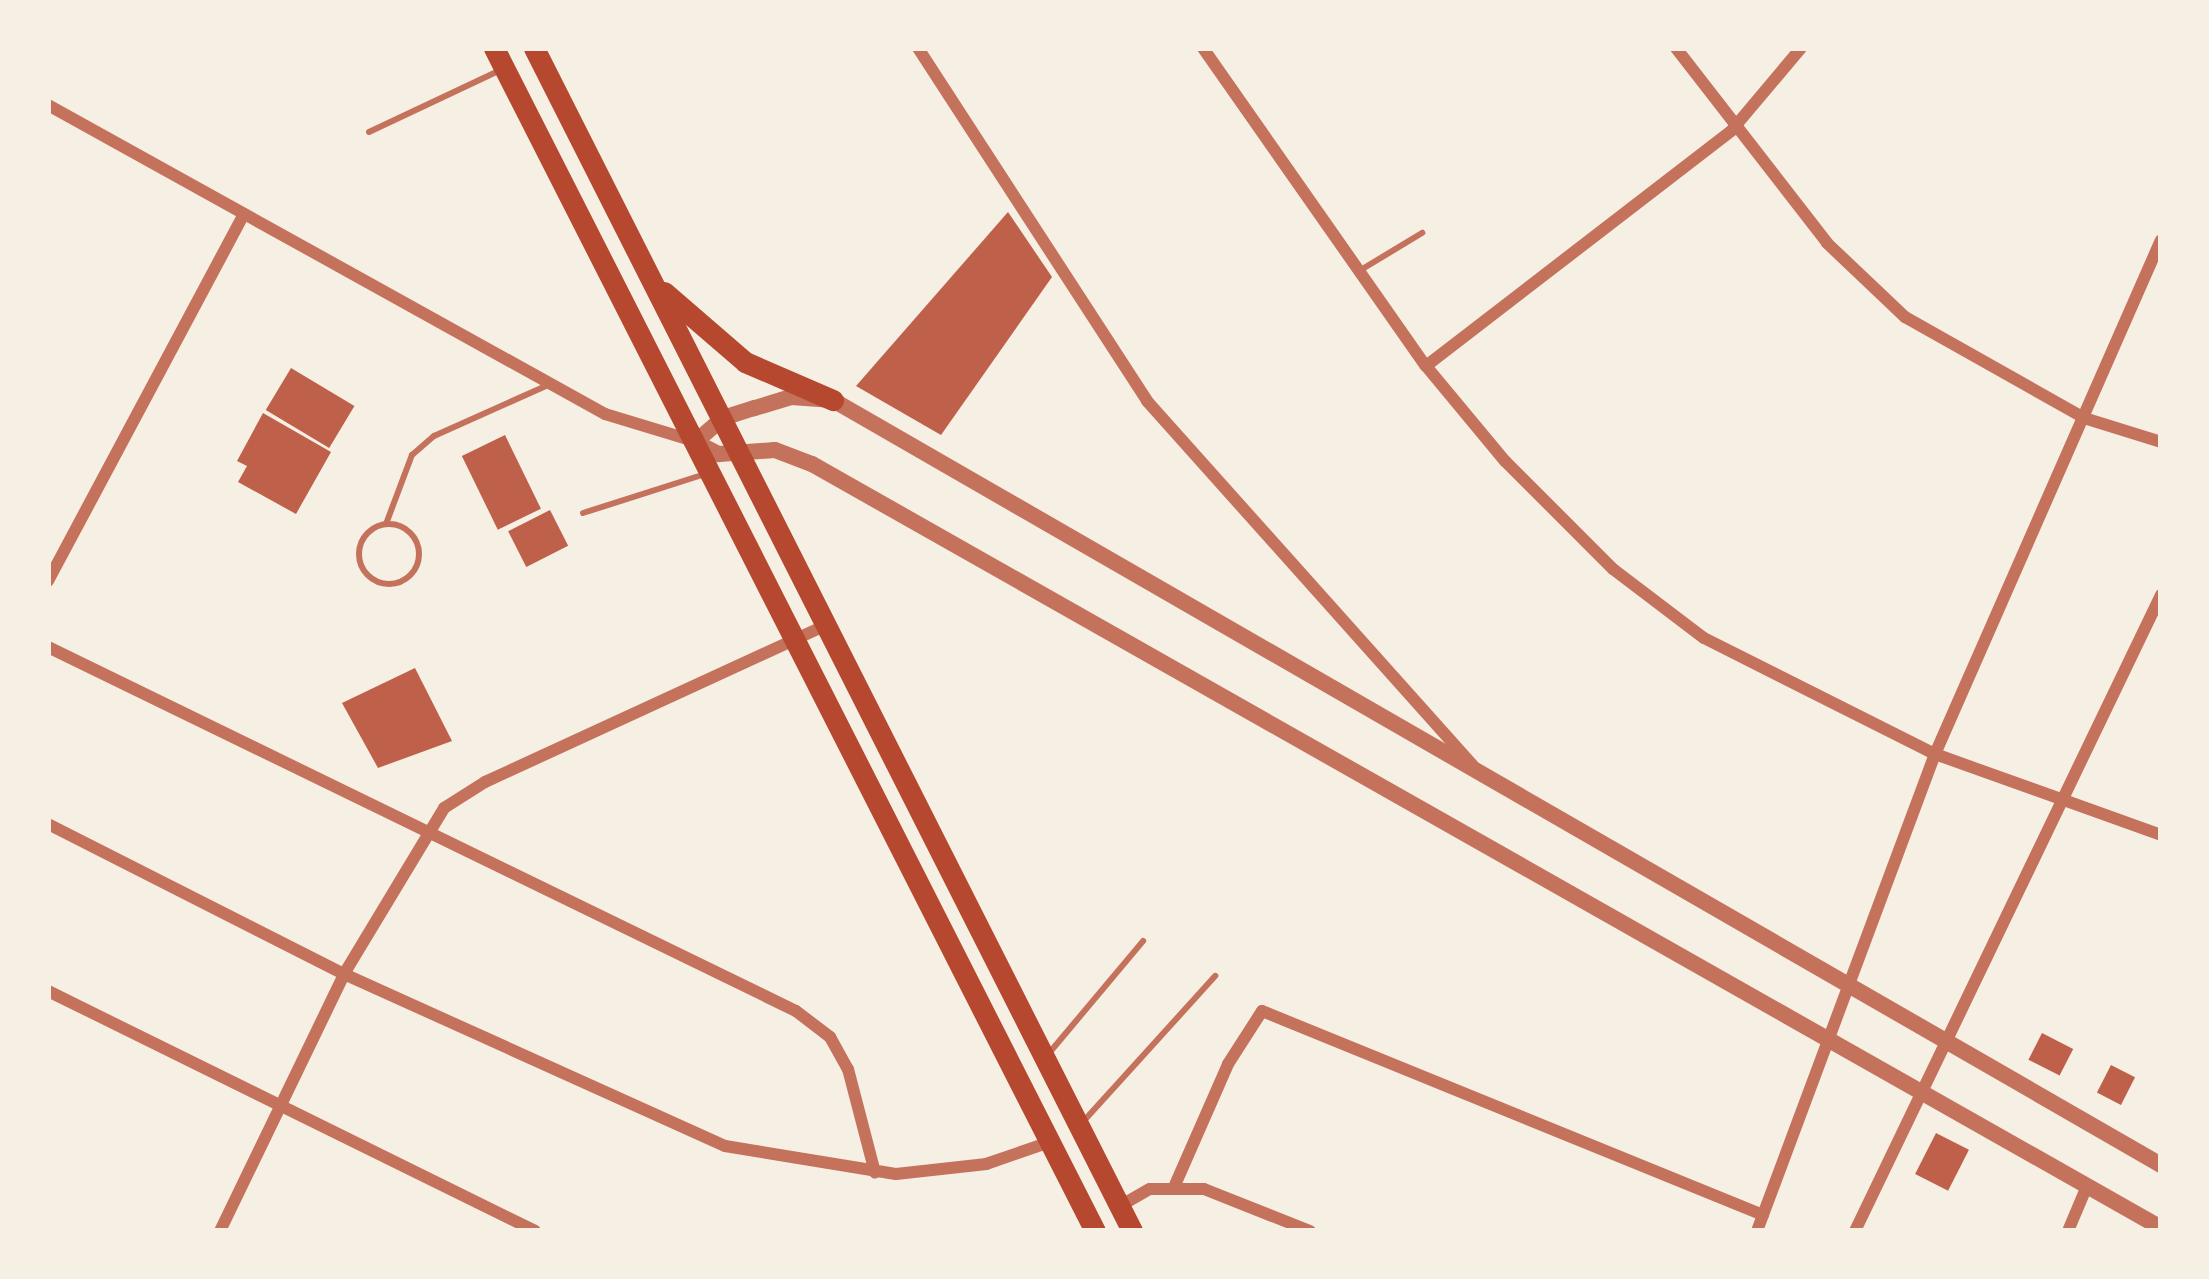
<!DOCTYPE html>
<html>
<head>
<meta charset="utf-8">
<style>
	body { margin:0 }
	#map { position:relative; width:2209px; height:1279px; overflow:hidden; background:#f6efe4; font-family:Manrope,sans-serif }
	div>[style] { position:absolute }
	.building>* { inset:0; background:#bf614a; transform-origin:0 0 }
	.service>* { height:6px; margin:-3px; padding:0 3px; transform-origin:3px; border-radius:3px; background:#c5725c }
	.service>.ring { margin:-3px; padding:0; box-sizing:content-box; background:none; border:6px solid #c5725c; border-radius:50% }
	.minor>* { height:12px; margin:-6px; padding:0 6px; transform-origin:6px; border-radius:6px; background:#c5725c }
	.tertiary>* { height:16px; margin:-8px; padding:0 8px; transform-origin:8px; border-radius:8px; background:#c5725c }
	.trunk>* { height:21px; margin:-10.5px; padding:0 10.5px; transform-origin:10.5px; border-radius:10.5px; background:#b5482f }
	span { translate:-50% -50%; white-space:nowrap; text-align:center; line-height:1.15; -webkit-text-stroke:10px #f6efe4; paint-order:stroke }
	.frame { position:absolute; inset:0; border:51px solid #f6efe4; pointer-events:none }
</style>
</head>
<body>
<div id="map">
	<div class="building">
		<div style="clip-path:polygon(1008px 212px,1052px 277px,941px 435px,856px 386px)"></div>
		<div style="left:291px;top:368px;width:74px;height:49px;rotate:31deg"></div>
		<div style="clip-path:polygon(263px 413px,331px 452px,296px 514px,238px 482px,247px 466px,237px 461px)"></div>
		<div style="left:505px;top:435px;width:82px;height:48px;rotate:64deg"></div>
		<div style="left:550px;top:510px;width:40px;height:47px;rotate:63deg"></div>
		<div style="clip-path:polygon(415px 668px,452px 741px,378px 768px,342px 703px)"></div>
		<div style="left:2042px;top:1033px;width:35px;height:30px;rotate:27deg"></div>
		<div style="left:2111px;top:1065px;width:27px;height:31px;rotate:27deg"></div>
		<div style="left:1936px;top:1133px;width:37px;height:46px;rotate:27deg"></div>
	</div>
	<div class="service">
		<div style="left:369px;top:132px;width:146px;rotate:-25.2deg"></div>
		<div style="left:1359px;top:271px;width:74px;rotate:-31.1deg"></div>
		<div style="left:583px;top:513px;width:125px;rotate:-17.7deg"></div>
		<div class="ring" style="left:359px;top:524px;width:54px;height:54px"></div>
		<div style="left:386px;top:524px;width:74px;rotate:-69.4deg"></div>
		<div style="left:412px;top:455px;width:29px;rotate:-41deg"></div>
		<div style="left:434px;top:436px;width:125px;rotate:-24.1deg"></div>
		<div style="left:1050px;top:1052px;width:145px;rotate:-50deg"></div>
		<div style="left:1081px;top:1124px;width:200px;rotate:-47.8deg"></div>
	</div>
	<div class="minor">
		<div style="left:918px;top:48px;width:421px;rotate:57deg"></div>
		<div style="left:1147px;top:401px;width:489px;rotate:48.2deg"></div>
		<div style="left:1203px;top:48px;width:388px;rotate:55deg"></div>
		<div style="left:1426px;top:366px;width:124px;rotate:50.3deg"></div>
		<div style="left:1505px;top:461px;width:153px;rotate:45deg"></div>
		<div style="left:1613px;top:569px;width:114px;rotate:37.2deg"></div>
		<div style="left:1704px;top:638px;width:258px;rotate:26.7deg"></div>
		<div style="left:1935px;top:754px;width:240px;rotate:19.7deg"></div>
		<div style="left:1676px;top:48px;width:247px;rotate:52.2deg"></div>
		<div style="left:1827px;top:243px;width:108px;rotate:43.5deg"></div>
		<div style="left:1905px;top:317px;width:206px;rotate:29.4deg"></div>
		<div style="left:2084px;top:418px;width:81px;rotate:17.3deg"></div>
		<div style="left:48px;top:105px;width:637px;rotate:29.02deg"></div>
		<div style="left:605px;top:414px;width:93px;rotate:16.9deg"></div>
		<div style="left:1426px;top:366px;width:386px;rotate:-37.6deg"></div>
		<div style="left:1732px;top:130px;width:107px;rotate:-49.9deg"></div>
		<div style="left:48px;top:581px;width:416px;rotate:-61.9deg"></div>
		<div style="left:48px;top:647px;width:832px;rotate:25.95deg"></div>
		<div style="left:796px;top:1011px;width:43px;rotate:37.4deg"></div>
		<div style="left:830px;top:1037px;width:37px;rotate:61deg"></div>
		<div style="left:848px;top:1069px;width:107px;rotate:75.4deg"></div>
		<div style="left:48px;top:824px;width:332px;rotate:26.9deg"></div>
		<div style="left:344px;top:974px;width:418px;rotate:24.3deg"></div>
		<div style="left:725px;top:1146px;width:173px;rotate:9.3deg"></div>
		<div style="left:896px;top:1174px;width:91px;rotate:-6.3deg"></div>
		<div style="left:986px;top:1164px;width:68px;rotate:-19deg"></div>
		<div style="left:48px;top:991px;width:543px;rotate:26.23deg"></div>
		<div style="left:1175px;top:1185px;width:132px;rotate:-66.3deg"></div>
		<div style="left:1228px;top:1064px;width:63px;rotate:-57.3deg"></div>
		<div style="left:1262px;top:1011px;width:541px;rotate:22.16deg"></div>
		<div style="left:1120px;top:1206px;width:34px;rotate:-30deg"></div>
		<div style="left:1150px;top:1189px;width:54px"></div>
		<div style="left:1204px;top:1189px;width:114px;rotate:21.6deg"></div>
		<div style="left:220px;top:1231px;width:285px;rotate:-64.2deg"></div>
		<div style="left:344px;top:974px;width:194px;rotate:-58.9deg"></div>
		<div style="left:444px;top:808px;width:49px;rotate:-32.4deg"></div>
		<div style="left:485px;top:782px;width:373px;rotate:-24.7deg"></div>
		<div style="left:1757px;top:1231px;width:509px;rotate:-69.54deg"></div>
		<div style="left:1935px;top:754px;width:561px;rotate:-66.27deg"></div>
		<div style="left:1855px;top:1231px;width:706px;rotate:-64.31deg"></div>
		<div style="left:2068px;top:1231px;width:49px;rotate:-67.1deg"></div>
	</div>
	<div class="tertiary">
		<div style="left:2161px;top:1165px;width:1533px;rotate:-150.06deg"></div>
		<div style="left:833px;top:400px;width:42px;rotate:-175.9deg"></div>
		<div style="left:791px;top:397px;width:39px;rotate:163deg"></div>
		<div style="left:754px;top:408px;width:33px;rotate:162deg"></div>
		<div style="left:723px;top:418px;width:37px;rotate:139deg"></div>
		<div style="left:695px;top:442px;width:27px;rotate:27deg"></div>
		<div style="left:719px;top:454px;width:56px;rotate:-4.1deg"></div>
		<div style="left:775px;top:450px;width:40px;rotate:21deg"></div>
		<div style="left:812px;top:464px;width:1550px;rotate:29.52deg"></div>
	</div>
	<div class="trunk">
		<div style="left:494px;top:48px;width:1327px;rotate:63.07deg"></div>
		<div style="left:534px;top:48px;width:1326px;rotate:63.18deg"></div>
		<div style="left:664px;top:292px;width:107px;rotate:40.8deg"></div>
		<div style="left:745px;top:362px;width:96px;rotate:23.4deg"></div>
	</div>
	<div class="frame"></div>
</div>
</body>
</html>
